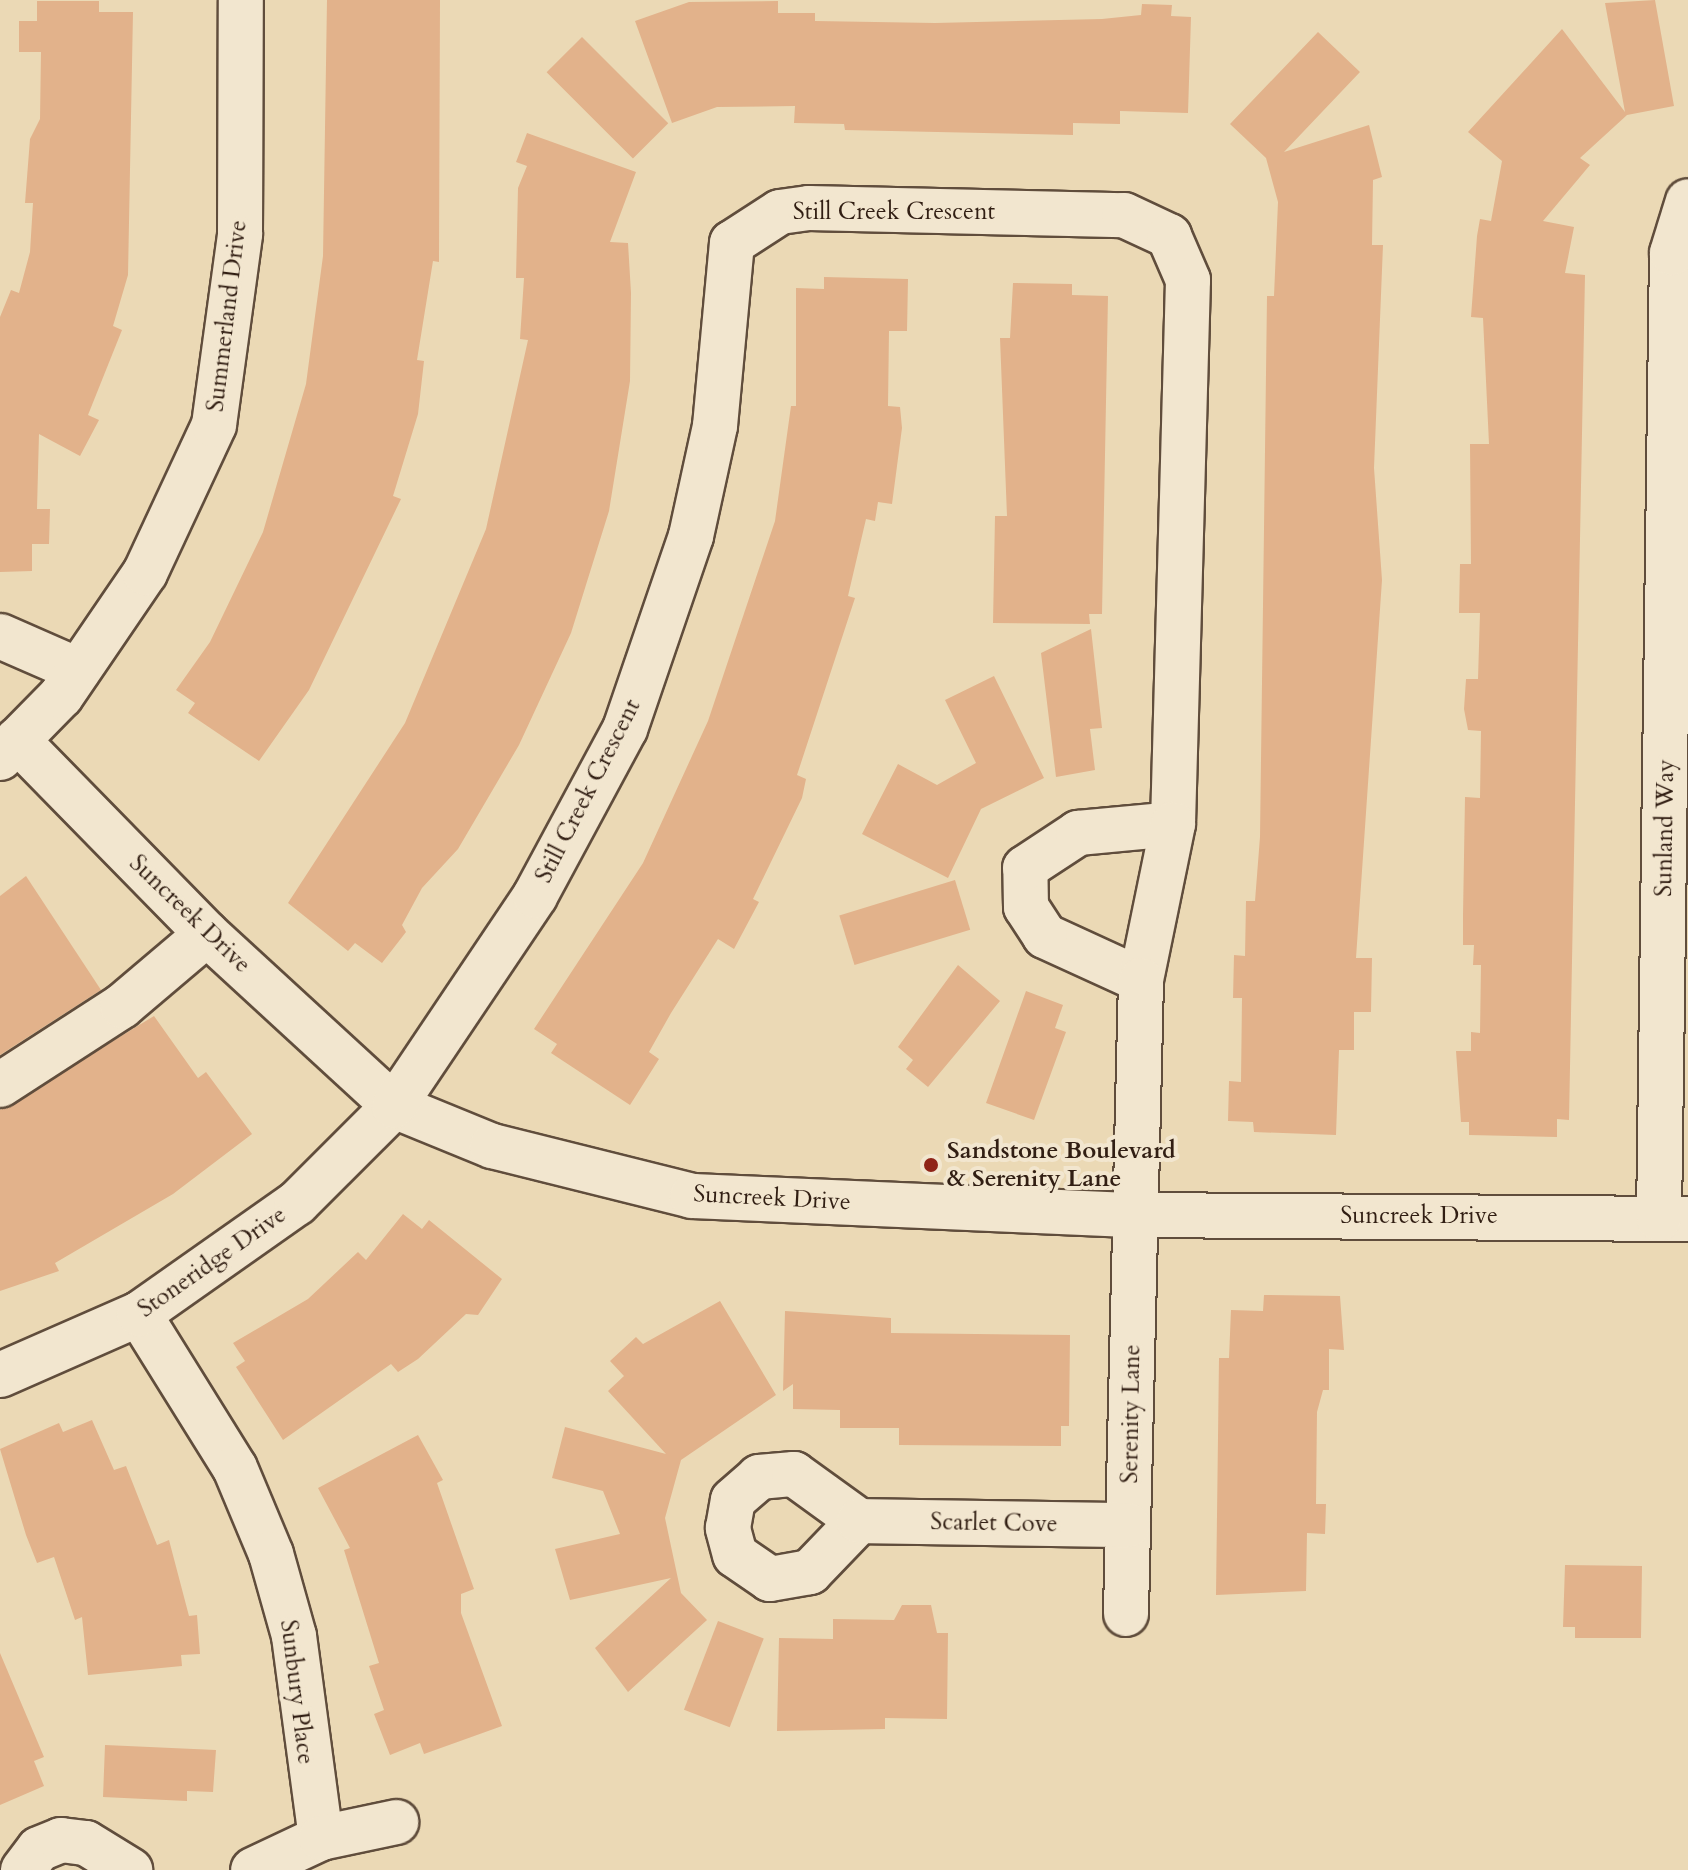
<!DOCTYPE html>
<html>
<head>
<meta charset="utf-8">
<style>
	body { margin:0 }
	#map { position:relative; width:1688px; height:1870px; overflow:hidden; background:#ebd9b5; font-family:Cardo,serif }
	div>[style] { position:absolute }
	.building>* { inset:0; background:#e2b28b; transform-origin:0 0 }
	.roads { filter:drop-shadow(2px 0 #604d3c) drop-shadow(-2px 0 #604d3c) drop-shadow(0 2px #604d3c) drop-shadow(0 -2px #604d3c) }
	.minor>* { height:44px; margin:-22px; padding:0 22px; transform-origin:22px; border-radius:22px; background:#f2e6cf }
	.dots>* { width:22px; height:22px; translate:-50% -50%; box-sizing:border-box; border:4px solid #f2e6cf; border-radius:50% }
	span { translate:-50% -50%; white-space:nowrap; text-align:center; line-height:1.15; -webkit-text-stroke:8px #f2e6cf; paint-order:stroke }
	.street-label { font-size:24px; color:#311e13 }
	.poi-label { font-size:24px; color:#311e13; font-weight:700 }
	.left { translate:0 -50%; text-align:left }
</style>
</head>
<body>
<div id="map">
	<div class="building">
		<div style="clip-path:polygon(327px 0,440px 0,439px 262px,433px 261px,417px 360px,424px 361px,418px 414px,393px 496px,401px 499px,309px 690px,259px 761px,188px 713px,195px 703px,176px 690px,210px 642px,263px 532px,306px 384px,323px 256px)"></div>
		<div style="clip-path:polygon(1655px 0,1674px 106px,1627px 115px,1580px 158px,1590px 165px,1543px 221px,1574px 227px,1565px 273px,1585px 275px,1569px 1120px,1557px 1119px,1557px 1137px,1469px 1135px,1469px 1122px,1461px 1122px,1456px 1051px,1471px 1051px,1471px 1032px,1480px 1033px,1481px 965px,1473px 965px,1474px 945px,1463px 945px,1463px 915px,1465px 797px,1480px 798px,1481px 731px,1468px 730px,1464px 709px,1466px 679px,1478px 679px,1480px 613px,1459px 613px,1460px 564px,1471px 564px,1470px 444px,1489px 444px,1483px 318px,1471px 317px,1477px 236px,1480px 219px,1491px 221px,1502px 161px,1468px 132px,1562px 29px,1625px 112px,1605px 3px)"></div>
		<div style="clip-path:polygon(37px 1px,99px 1px,99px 12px,133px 12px,128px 275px,113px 326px,122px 330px,88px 415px,99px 420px,80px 456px,39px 434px,37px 509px,50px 509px,49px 544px,32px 544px,32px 571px,0 572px,0 317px,11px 290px,19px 293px,30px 252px,33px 203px,25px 203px,30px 139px,40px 119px,41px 52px,19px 52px,19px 21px,37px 21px)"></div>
		<div style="clip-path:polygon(778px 1px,778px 13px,815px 13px,815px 21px,935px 23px,1102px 19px,1141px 15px,1142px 4px,1172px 5px,1171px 16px,1191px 17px,1188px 113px,1120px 111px,1120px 124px,1073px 123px,1073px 135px,845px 130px,844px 124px,794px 123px,795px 106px,717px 107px,672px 123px,635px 21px,689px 2px)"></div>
		<div style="clip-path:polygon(1318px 32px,1360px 72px,1284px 152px,1369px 125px,1382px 177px,1373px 180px,1372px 245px,1383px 245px,1374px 468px,1382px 580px,1356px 958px,1372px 958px,1371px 1012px,1354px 1012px,1354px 1050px,1339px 1050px,1336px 1135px,1254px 1132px,1253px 1122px,1228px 1121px,1229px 1081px,1241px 1082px,1242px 998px,1233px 998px,1234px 955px,1245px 956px,1246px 901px,1255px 901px,1260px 837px,1267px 296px,1274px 296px,1278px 202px,1266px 158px,1230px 124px)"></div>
		<div style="left:582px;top:37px;width:122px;height:50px;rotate:45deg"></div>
		<div style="clip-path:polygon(527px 133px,636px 172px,610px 242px,628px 243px,631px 293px,630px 381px,609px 511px,571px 633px,519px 745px,458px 849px,422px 888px,402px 925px,406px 932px,382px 963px,355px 943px,348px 951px,288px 903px,405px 723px,486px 529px,528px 340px,520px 339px,524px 278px,516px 278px,518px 188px,527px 166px,516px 162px)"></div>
		<div style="clip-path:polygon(824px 277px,908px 279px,907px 331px,889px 331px,888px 406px,900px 407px,902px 428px,892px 504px,878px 502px,875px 521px,866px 519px,848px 596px,855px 598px,797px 775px,806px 779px,802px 798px,753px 899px,759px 902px,734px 949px,718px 939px,671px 1013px,649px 1052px,659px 1059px,630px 1105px,551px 1053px,557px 1044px,534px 1029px,643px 863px,708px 721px,775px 521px,791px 406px,796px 406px,796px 288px,824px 289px)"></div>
		<div style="clip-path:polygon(1013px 283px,1072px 284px,1072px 295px,1108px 296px,1102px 614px,1089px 614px,1090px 624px,993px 623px,995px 516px,1007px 516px,1000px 338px,1010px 338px)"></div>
		<div style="clip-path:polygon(1091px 629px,1102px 728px,1090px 729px,1095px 770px,1056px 777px,1041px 653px)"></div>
		<div style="clip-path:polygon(994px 676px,1044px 778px,981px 809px,948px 878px,862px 834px,898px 764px,937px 785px,976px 763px,945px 700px)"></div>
		<div style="clip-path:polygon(26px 876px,101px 990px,0 1055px,0 896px)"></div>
		<div style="left:955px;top:880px;width:52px;height:121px;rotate:73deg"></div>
		<div style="clip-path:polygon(958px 965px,1000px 1001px,928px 1087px,906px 1069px,913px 1060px,898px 1047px)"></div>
		<div style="clip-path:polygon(1026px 991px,1063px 1005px,1055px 1028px,1066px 1032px,1034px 1120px,986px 1103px)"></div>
		<div style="clip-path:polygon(154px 1016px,198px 1078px,206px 1072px,252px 1134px,173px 1194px,55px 1263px,59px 1271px,0 1291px,0 1110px)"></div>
		<div style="clip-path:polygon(403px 1214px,422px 1229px,429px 1220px,502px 1279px,478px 1315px,466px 1314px,418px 1359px,398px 1372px,391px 1364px,283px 1440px,236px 1367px,245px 1361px,233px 1343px,308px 1299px,358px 1252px,366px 1260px)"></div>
		<div style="clip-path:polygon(1264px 1295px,1340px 1296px,1344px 1350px,1329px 1349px,1329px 1390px,1323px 1390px,1317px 1412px,1316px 1504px,1326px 1504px,1325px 1534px,1307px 1533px,1306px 1591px,1216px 1595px,1219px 1358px,1229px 1358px,1231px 1310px,1263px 1311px)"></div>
		<div style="clip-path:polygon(720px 1301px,776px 1395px,681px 1460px,665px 1518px,681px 1593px,707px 1620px,628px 1692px,595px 1648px,671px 1578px,570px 1600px,555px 1549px,620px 1534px,603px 1491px,552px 1478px,565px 1427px,666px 1454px,608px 1391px,624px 1376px,610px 1361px,636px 1337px,643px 1344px)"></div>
		<div style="clip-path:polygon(785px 1311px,891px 1318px,891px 1333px,1070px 1335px,1069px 1426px,1061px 1426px,1061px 1446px,899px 1445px,899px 1428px,840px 1428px,840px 1410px,793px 1409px,793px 1384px,783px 1391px)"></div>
		<div style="clip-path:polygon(92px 1420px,114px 1470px,126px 1466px,157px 1545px,169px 1540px,189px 1616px,197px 1615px,200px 1654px,181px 1655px,182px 1666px,88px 1675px,82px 1617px,75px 1620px,54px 1557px,37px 1563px,26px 1535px,0 1449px,59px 1423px,63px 1432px)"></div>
		<div style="clip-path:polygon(418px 1435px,443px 1480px,437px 1483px,474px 1589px,461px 1594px,461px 1613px,502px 1726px,424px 1754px,420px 1743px,390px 1755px,374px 1714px,384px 1710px,369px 1666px,379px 1663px,344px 1550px,350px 1548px,318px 1488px)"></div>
		<div style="clip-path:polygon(1565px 1565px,1642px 1566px,1641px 1638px,1575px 1638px,1575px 1627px,1563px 1627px)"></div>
		<div style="clip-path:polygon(902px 1605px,931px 1605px,937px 1633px,948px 1633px,947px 1719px,885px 1718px,885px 1729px,777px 1731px,779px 1638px,833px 1639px,833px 1619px,894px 1620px)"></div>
		<div style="left:718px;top:1621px;width:49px;height:95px;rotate:21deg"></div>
		<div style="clip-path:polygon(0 1653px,44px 1757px,34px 1761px,44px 1786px,0 1805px)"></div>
		<div style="clip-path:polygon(105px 1745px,216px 1750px,213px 1792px,187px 1791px,187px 1801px,103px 1797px)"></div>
	</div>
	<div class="roads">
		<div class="minor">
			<div style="left:0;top:636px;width:85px;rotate:23.6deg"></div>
			<div style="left:17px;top:740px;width:272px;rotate:45.6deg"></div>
			<div style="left:207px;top:934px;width:254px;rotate:42.6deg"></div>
			<div style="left:394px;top:1106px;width:106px;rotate:22.2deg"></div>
			<div style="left:492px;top:1146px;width:206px;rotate:14deg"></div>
			<div style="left:692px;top:1196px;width:444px;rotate:2.5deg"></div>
			<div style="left:1136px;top:1215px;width:552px;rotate:0.42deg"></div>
			<div style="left:0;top:758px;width:87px;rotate:-45.5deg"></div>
			<div style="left:61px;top:696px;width:149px;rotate:-55.7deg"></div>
			<div style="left:145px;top:573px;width:163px;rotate:-65deg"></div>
			<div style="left:214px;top:425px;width:193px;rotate:-82.2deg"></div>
			<div style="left:240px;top:234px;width:234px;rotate:-89.8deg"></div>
			<div style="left:1141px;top:980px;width:106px;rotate:-155.4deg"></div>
			<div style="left:1045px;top:936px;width:35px;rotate:-123deg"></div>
			<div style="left:1026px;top:907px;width:39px;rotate:-91deg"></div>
			<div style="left:1025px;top:868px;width:64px;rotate:-33.4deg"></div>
			<div style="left:1078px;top:833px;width:95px;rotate:-5.4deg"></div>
			<div style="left:0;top:1085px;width:145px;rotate:-32.9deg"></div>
			<div style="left:122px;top:1006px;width:111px;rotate:-40.3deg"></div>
			<div style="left:1659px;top:1219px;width:966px;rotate:-89.23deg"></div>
			<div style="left:1672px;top:253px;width:54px;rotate:-72.9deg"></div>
			<div style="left:139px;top:1314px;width:181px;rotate:58.1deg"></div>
			<div style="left:235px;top:1468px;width:93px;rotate:67.3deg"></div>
			<div style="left:271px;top:1554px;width:85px;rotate:74.3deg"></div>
			<div style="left:294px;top:1636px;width:204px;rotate:82.4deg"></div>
			<div style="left:321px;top:1838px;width:75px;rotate:154.8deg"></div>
			<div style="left:0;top:1375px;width:152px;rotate:-23.7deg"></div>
			<div style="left:139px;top:1314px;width:193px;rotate:-35.1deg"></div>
			<div style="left:297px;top:1203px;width:137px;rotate:-45deg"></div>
			<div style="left:394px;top:1106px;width:253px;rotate:-56.1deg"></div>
			<div style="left:535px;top:896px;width:190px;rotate:-61.7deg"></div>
			<div style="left:625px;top:729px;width:204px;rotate:-71.1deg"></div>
			<div style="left:691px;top:536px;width:113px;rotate:-77.7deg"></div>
			<div style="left:715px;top:426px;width:184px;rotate:-84.7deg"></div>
			<div style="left:732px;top:243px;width:57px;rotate:-32.9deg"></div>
			<div style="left:780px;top:212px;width:29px;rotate:-8deg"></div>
			<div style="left:809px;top:208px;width:315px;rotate:1.3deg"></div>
			<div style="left:1124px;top:215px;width:50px;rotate:25deg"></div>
			<div style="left:1169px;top:236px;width:48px;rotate:66.6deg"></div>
			<div style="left:1188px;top:280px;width:544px;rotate:91.58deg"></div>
			<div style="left:1173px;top:824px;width:159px;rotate:101.6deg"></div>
			<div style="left:1141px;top:980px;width:634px;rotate:91.36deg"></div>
			<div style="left:859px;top:1521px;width:71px;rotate:133.9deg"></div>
			<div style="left:810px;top:1572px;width:41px;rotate:170.1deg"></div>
			<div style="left:770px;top:1579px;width:42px;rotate:-145.6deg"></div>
			<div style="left:735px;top:1555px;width:28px;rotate:-105deg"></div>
			<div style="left:728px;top:1528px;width:28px;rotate:-80deg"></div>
			<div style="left:733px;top:1500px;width:35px;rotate:-41deg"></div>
			<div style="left:759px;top:1477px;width:35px;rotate:-5deg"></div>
			<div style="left:794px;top:1474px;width:80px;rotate:35.9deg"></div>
			<div style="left:859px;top:1521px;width:269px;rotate:0.9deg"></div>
			<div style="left:321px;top:1838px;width:77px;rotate:-12deg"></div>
			<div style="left:23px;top:1870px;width:26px;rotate:-53deg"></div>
			<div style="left:39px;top:1849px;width:24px;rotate:-22deg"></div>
			<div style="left:61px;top:1840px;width:25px;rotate:7deg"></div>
			<div style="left:86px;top:1843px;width:52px;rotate:31.5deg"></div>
		</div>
	</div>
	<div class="dots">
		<div style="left:931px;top:1165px;background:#8f2418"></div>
	</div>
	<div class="street-label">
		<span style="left:894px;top:212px">Still Creek Crescent</span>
		<span style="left:227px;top:316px;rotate:-83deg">Summerland Drive</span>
		<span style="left:588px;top:791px;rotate:-63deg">Still Creek Crescent</span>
		<span style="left:1665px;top:828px;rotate:-89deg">Sunland Way</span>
		<span style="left:190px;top:914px;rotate:44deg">Suncreek Drive</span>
		<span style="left:772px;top:1198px;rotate:3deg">Suncreek Drive</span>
		<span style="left:1419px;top:1216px">Suncreek Drive</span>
		<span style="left:212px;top:1262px;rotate:-35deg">Stoneridge Drive</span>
		<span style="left:1131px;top:1414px;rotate:-89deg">Serenity Lane</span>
		<span style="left:994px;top:1523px;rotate:1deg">Scarlet Cove</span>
		<span style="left:297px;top:1692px;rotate:83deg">Sunbury Place</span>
	</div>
	<div class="poi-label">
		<span class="left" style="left:947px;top:1165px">Sandstone Boulevard<br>&amp; Serenity Lane</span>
	</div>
</div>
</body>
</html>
